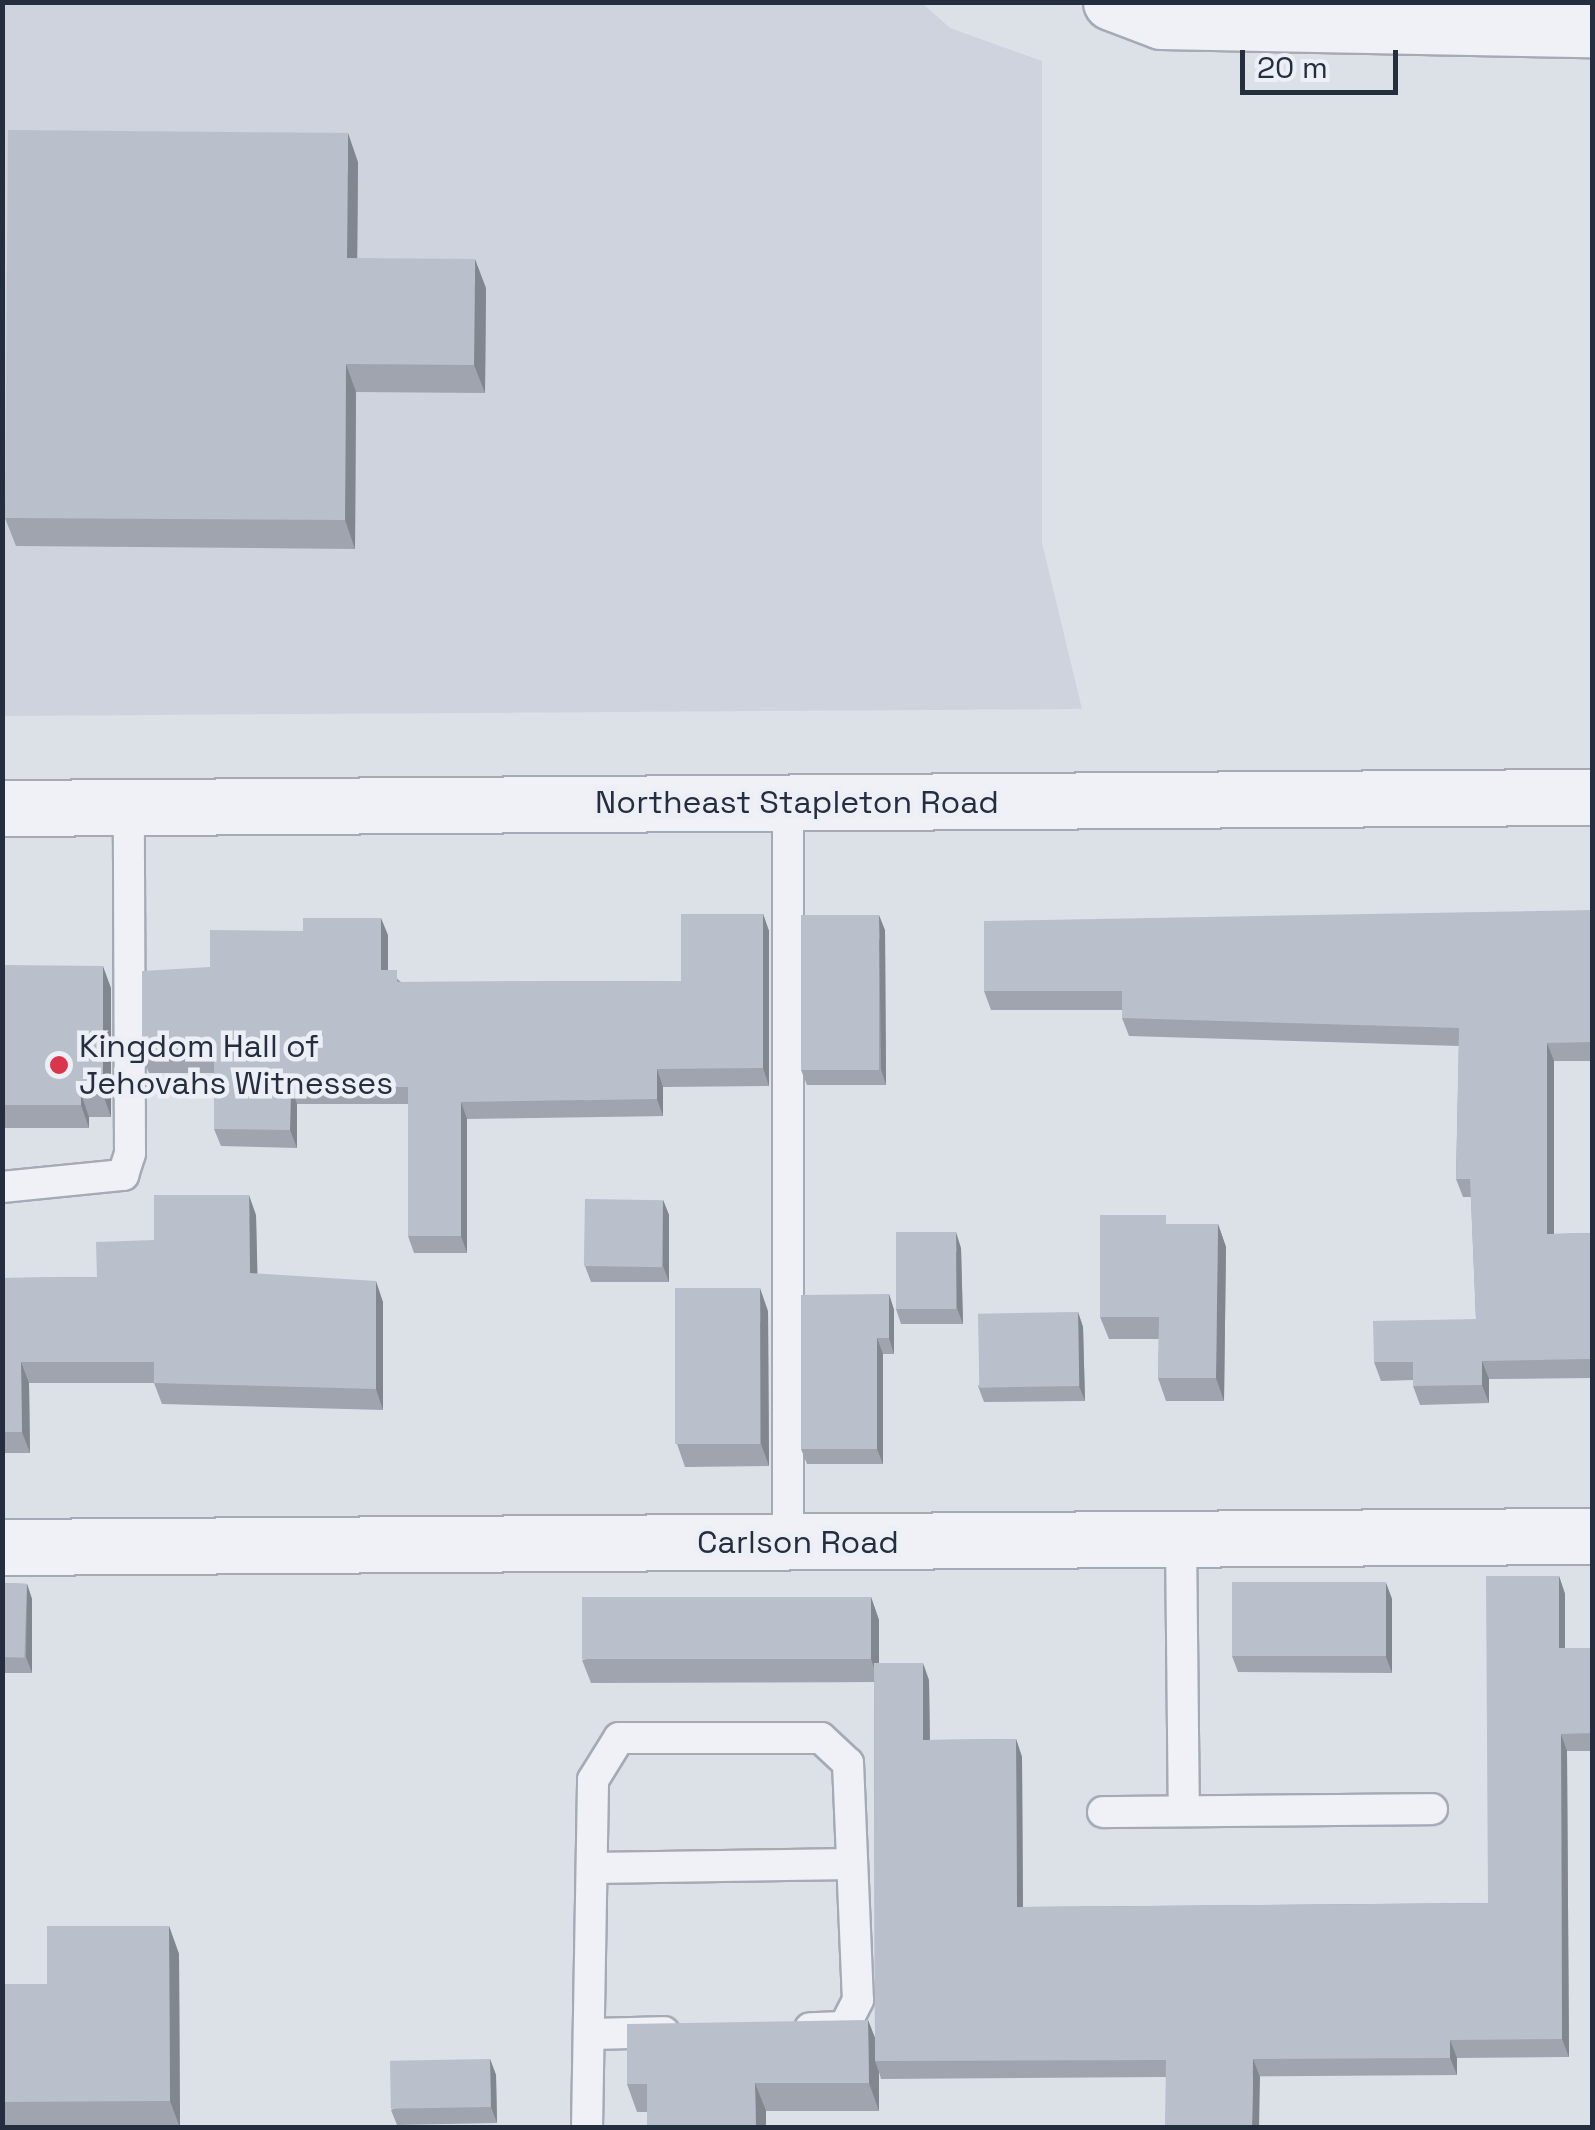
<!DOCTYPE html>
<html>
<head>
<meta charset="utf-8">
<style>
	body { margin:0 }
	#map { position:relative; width:1595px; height:2130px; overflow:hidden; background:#dce1e8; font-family:"Space Grotesk",sans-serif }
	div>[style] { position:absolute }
	.built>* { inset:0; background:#ced3dd }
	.roads { filter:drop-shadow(2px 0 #a5abb5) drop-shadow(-2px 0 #a5abb5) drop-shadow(0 2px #a5abb5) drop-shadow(0 -2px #a5abb5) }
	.service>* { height:30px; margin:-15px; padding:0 15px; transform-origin:15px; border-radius:15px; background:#eff1f6 }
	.minor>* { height:55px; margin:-27.5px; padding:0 27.5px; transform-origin:27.5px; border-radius:27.5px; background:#eff1f6 }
	.tertiary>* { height:55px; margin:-27.5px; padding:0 27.5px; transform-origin:27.5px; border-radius:27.5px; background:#eff1f6 }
	.wall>* { inset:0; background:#9fa4af }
	.shaded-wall>* { inset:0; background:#82868e }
	.building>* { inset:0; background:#b9bfcb; transform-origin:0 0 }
	.dots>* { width:28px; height:28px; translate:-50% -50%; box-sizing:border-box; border:5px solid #eceff5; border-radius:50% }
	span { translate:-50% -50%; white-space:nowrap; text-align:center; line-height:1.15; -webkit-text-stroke:9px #eceff5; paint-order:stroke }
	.street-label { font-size:32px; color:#252e3f }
	.poi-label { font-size:32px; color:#252e3f }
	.left { translate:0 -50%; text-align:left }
	.frame { position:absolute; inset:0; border:5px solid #252e3f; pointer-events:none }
	.scale { position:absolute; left:1240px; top:50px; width:158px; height:45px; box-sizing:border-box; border:5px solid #252e3f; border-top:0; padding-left:12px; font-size:30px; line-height:35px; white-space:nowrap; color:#252e3f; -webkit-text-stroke:8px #eceff5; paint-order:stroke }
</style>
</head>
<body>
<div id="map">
	<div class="built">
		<div style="clip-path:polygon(2px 3px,922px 3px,950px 28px,1042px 61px,1042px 543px,1082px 709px,3px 716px)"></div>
	</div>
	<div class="roads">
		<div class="service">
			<div style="left:2px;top:1187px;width:122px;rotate:-5.7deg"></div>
			<div style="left:123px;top:1175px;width:22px;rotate:-72deg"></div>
			<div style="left:130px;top:1154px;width:347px;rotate:-90.2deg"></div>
			<div style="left:1181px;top:1539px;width:272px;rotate:89.4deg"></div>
			<div style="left:788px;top:1542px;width:740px;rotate:-90deg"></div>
			<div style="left:1103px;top:1812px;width:329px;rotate:-0.5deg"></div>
			<div style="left:592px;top:1868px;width:260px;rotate:-0.9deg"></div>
			<div style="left:589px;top:2034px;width:75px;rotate:-1.5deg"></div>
			<div style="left:587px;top:2128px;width:348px;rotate:-89deg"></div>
			<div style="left:593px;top:1780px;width:49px;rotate:-58.2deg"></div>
			<div style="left:619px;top:1738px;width:202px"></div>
			<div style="left:821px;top:1738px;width:37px;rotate:43deg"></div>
			<div style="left:848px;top:1763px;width:237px;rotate:87.6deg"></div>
			<div style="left:858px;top:2000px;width:30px;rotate:117deg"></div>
			<div style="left:844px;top:2027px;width:34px;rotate:178deg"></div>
		</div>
		<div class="minor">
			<div style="left:1111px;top:2px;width:53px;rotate:20.8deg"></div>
			<div style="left:1161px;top:21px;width:431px;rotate:1.1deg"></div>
			<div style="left:2px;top:1547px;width:1590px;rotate:-0.4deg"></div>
		</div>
		<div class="tertiary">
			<div style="left:2px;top:808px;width:1590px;rotate:-0.4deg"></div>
		</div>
	</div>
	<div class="wall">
		<div style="clip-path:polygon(358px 162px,357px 258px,486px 288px,485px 393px,356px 392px,355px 549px,16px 546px,5px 518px)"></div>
		<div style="clip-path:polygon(1592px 910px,1592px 1061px,1554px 1061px,1554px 1234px,1592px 1233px,1592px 1378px,1489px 1379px,1489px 1403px,1420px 1405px,1413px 1386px,1413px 1380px,1381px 1381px,1374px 1362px,1476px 1319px,1471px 1197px,1463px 1197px,1456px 1179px,1459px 1046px,1129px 1036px,1122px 1018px,1122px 1010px,991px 1010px,984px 991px)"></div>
		<div style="clip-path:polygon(763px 914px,769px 931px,769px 1086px,663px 1087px,663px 1116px,467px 1119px,467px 1253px,414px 1253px,408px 1236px,408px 1104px,297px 1104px,297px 1148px,221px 1146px,214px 1129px,214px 1073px,149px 1073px,142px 1056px,210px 967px,303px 931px,388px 935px,388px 970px,401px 982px,681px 981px)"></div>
		<div style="clip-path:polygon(885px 930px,886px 1085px,807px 1085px,801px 1070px)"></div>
		<div style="clip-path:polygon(2px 965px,111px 988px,111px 1117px,89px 1117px,89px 1128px,2px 1128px)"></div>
		<div style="clip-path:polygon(663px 1200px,669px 1215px,669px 1282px,591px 1282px,585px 1266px)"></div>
		<div style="clip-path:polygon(256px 1215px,257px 1274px,383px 1302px,383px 1410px,162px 1404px,154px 1383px,29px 1383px,30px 1453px,2px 1453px,2px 1278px,97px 1277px,154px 1240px)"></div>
		<div style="clip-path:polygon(1169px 1224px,1218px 1224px,1226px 1247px,1224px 1401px,1166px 1401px,1158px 1378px,1159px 1339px,1109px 1339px,1100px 1317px)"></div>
		<div style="clip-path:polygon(961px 1248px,963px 1324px,901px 1324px,896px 1309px)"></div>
		<div style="clip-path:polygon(889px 1294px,894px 1310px,894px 1354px,883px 1354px,883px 1464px,807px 1464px,801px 1449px)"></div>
		<div style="clip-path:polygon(768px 1311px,769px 1466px,685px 1467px,677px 1444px)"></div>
		<div style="clip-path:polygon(1078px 1312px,1083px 1327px,1085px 1401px,984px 1402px,978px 1386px)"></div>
		<div style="clip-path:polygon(1559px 1576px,1565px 1594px,1565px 1648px,1592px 1648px,1592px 1751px,1567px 1751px,1569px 2057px,1457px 2058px,1457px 2075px,881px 2079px,879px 2072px,879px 2111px,766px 2111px,766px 2128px,647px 2128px,647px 2112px,637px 2112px,627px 2084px,868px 2020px,875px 2038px,874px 1682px,591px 1683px,582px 1660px,871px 1597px,879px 1620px,879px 1663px,929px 1680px,930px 1740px,1016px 1739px,1022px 1757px,1023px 1907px,1488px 1903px)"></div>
		<div style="clip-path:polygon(2px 1583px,27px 1584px,32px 1599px,32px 1673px,2px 1673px)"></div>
		<div style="clip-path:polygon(1386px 1583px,1392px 1599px,1392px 1673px,1238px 1672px,1232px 1656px)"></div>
		<div style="clip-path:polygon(169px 1926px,179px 1954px,180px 2128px,2px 2128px,2px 1984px,47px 1984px)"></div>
		<div style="clip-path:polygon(490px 2059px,496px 2075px,497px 2123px,397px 2125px,391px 2110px)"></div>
	</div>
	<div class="shaded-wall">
		<div style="clip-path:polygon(348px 133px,358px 162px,357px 287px,347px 258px)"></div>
		<div style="clip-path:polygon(475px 259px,486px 288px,485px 393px,474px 365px)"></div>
		<div style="clip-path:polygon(346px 364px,356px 392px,355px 549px,345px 520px)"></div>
		<div style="clip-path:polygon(763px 914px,769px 931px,769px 1086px,763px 1068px)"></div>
		<div style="clip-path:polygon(879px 915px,885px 930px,886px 1085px,881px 1069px)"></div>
		<div style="clip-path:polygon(381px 918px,388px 935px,388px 988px,381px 970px)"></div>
		<div style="clip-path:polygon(103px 966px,111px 988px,111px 1117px,103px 1094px)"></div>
		<div style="clip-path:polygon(1547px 1043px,1554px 1061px,1554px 1252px,1547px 1234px)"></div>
		<div style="clip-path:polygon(657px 1069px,663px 1087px,663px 1116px,657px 1099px)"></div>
		<div style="clip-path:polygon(291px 1087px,297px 1104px,297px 1148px,290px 1130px)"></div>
		<div style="clip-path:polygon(81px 1094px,89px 1117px,89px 1128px,81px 1105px)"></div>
		<div style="clip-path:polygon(461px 1102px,467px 1119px,467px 1253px,461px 1236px)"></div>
		<div style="clip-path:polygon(249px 1195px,256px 1215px,258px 1294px,250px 1273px)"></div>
		<div style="clip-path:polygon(663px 1200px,669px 1215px,669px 1282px,663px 1266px)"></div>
		<div style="clip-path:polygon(1218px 1224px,1226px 1247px,1224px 1401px,1216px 1378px)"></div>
		<div style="clip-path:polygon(956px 1232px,961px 1248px,963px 1324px,957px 1308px)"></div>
		<div style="clip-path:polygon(376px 1281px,383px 1302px,383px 1410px,376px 1389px)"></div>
		<div style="clip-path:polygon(760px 1288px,768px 1311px,769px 1466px,761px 1444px)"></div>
		<div style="clip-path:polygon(889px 1294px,894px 1310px,894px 1354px,889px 1338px)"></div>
		<div style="clip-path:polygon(1078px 1312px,1083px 1327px,1085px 1401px,1079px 1386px)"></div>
		<div style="clip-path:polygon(877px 1338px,883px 1354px,883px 1464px,877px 1449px)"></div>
		<div style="clip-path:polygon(1482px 1361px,1489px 1379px,1489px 1403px,1482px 1385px)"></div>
		<div style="clip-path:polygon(21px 1362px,29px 1383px,30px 1453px,22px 1432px)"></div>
		<div style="clip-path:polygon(1559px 1576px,1565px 1594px,1565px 1665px,1559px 1648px)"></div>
		<div style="clip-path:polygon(1386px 1583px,1392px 1599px,1392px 1673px,1386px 1657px)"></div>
		<div style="clip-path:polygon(27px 1584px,32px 1599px,32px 1673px,26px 1657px)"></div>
		<div style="clip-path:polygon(871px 1597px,879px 1620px,879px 1682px,871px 1659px)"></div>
		<div style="clip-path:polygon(923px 1663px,929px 1680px,930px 1757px,923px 1740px)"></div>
		<div style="clip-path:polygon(1561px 1734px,1567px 1751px,1569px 2057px,1562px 2039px)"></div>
		<div style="clip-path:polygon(1016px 1739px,1022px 1757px,1023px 1925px,1017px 1907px)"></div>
		<div style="clip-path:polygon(169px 1926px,179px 1954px,180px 2128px,170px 2101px)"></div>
		<div style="clip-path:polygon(868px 2020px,879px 2048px,875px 2061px,879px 2072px,879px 2111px,869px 2083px)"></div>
		<div style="clip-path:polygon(1450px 2040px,1457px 2058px,1457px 2075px,1450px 2058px)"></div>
		<div style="clip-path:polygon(490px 2059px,496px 2075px,497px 2123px,491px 2107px)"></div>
		<div style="clip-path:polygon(1253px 2059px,1260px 2077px,1259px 2128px,1252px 2128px)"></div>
		<div style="clip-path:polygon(755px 2083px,766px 2111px,766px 2128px,756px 2128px)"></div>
	</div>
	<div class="building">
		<div style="clip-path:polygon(8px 130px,348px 133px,347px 258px,475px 259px,474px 365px,346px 364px,345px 520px,5px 518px)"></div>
		<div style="clip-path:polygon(1592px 910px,1592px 1042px,1547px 1043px,1547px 1234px,1592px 1233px,1592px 1359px,1482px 1361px,1482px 1385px,1413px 1386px,1413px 1362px,1374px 1362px,1373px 1321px,1476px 1319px,1470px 1179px,1456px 1179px,1459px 1028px,1122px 1018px,1122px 991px,984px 991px,984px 921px)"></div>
		<div style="clip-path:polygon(681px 914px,763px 914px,763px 1068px,657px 1069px,657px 1099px,461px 1102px,461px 1236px,408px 1236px,408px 1087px,291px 1087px,290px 1130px,214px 1129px,214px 1056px,142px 1056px,142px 971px,210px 967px,210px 930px,303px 931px,303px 918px,381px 918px,381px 970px,397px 970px,397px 982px,681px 981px)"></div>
		<div style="left:801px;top:915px;width:78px;height:155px"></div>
		<div style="clip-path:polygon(2px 965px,103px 966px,103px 1094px,81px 1094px,81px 1105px,2px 1105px)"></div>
		<div style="clip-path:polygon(154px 1195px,249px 1195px,250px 1273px,376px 1281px,376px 1389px,154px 1383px,154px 1362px,21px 1362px,22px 1432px,2px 1432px,2px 1278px,97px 1277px,96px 1242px,154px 1240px)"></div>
		<div style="left:585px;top:1199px;width:78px;height:67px;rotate:1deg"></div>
		<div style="clip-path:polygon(1100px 1215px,1166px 1215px,1166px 1224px,1218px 1224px,1216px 1378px,1158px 1378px,1159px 1317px,1100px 1317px)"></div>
		<div style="left:896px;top:1232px;width:60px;height:77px"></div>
		<div style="left:760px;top:1288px;width:156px;height:85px;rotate:90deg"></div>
		<div style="clip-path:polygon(889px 1294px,889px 1338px,877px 1338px,877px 1449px,801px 1449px,801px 1295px)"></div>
		<div style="left:1078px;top:1312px;width:74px;height:100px;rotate:89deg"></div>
		<div style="clip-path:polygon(1486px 1576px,1559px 1576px,1559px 1648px,1592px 1648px,1592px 1733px,1561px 1734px,1562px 2039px,1450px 2040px,1450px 2058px,1253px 2059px,1252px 2128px,1165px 2128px,1166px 2060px,875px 2061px,874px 1663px,923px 1663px,923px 1740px,1016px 1739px,1017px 1907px,1488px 1903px)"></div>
		<div style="left:1232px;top:1582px;width:154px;height:74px"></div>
		<div style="left:2px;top:1583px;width:25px;height:74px;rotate:2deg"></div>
		<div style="left:871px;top:1597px;width:62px;height:289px;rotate:90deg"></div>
		<div style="clip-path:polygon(47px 1926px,169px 1926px,170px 2101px,2px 2102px,2px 1984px,47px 1984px)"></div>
		<div style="clip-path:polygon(868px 2020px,869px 2083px,755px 2083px,756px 2128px,647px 2128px,647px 2084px,627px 2084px,627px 2024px)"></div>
		<div style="left:490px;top:2059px;width:48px;height:100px;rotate:89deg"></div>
	</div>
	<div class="dots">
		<div style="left:59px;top:1065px;background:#d9354b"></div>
	</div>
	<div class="street-label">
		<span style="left:797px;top:802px">Northeast Stapleton Road</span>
		<span style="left:798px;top:1542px">Carlson Road</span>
	</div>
	<div class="poi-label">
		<span class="left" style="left:79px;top:1065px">Kingdom Hall of<br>Jehovahs Witnesses</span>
	</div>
	<div class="frame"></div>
	<div class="scale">20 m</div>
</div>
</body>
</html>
